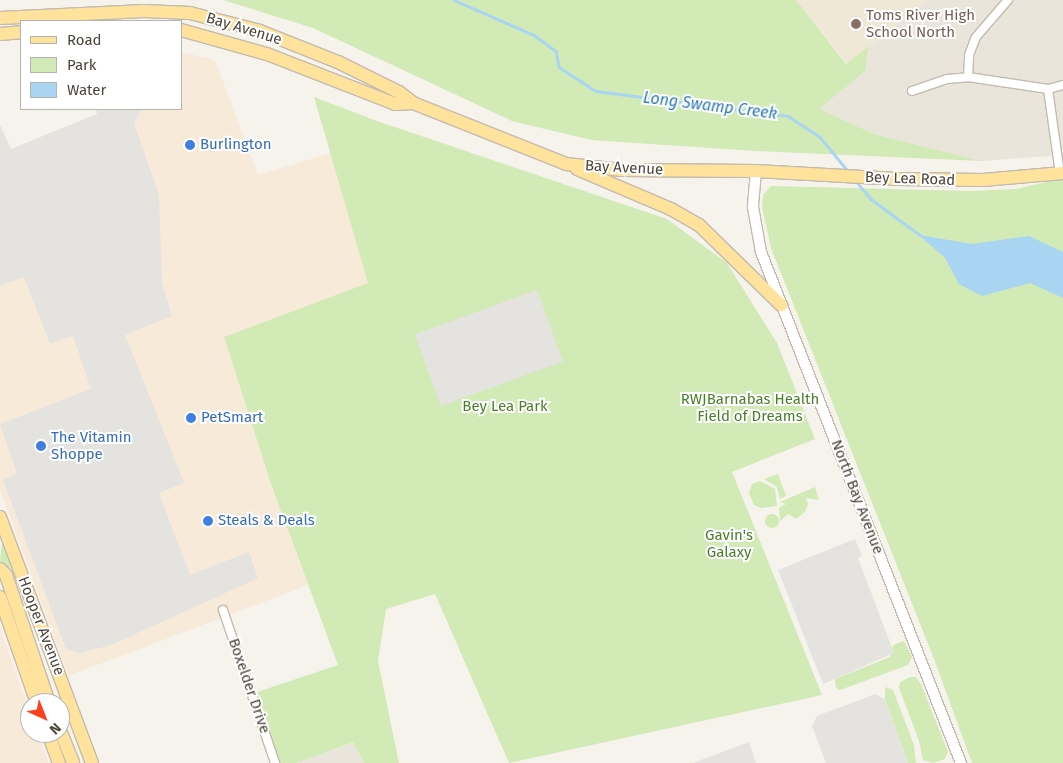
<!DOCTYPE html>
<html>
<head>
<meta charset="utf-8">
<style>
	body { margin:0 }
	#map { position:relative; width:1063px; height:763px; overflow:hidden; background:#f6f3ec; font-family:"Fira Sans",sans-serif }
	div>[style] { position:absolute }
	.residential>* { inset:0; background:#eae5da }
	.commercial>* { inset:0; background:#f7ead8 }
	.education>* { inset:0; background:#efe8d6 }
	.green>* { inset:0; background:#d2eab5 }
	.round { border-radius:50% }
	.parking>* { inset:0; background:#e5e3e0; transform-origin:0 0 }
	.water>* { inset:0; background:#a9d4f2 }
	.stream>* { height:2.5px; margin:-1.25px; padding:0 1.25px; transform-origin:1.25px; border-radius:1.25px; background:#a9d4f2 }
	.roads { filter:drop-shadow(1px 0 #c2bbae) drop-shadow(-1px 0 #c2bbae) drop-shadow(0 1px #c2bbae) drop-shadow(0 -1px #c2bbae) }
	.minor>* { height:8px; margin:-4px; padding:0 4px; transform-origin:4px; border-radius:4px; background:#fff }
	.tertiary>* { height:10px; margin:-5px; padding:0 5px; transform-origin:5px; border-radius:5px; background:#fff }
	.primary>* { height:12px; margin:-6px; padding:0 6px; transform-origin:6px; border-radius:6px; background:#ffe39c }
	.dots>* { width:14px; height:14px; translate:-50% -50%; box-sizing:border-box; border:2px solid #fff; border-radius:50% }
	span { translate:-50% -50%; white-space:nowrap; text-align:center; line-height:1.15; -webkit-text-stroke:4px #fff; paint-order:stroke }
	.education-label { font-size:15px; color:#785e54 }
	.left { translate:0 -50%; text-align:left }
	.street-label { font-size:15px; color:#4b4439 }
	.shop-label { font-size:15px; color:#366cbe }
	.park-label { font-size:15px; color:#4a7f2a }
	.water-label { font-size:16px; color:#2e7ab2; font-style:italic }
	.legend { position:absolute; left:20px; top:20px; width:162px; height:90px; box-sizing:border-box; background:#fff; border:1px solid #b7b4b0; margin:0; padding:6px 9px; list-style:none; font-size:15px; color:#4b4439 }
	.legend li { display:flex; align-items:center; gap:10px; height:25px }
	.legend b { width:25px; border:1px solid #b7b4b0 }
	.north { position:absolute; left:20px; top:693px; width:50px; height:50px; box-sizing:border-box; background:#fff; border:1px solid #b7b4b0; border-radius:50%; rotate:136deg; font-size:14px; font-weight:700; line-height:20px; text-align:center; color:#4b4439 }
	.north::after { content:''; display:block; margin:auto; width:18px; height:22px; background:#fc3f1d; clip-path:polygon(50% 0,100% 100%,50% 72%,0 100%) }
</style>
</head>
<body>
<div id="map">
	<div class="residential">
		<div style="clip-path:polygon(928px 0,1063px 0,1063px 155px,982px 161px,874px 134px,818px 109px,866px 70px,868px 47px)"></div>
		<div style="clip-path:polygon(353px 742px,364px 763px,297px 763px)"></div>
	</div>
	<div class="commercial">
		<div style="clip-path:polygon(181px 52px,215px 60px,258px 175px,331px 153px,369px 283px,224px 337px,271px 484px,308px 585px,68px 676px,0 489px,0 124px,11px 149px,97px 114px,96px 109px,181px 109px)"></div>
		<div style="clip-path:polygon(0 628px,30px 713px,30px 733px,37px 733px,49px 763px,0 763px)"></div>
	</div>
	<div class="education">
		<div style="clip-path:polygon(796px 0,928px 0,847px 64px)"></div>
	</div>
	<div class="green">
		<div style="clip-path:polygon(223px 0,796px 0,846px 64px,868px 47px,866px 70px,819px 109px,874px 134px,982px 161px,755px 151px,591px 140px,512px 121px,313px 28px)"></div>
		<div style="clip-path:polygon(314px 97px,377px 121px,667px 219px,727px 263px,777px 343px,815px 439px,732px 472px,822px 695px,509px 763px,435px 594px,386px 609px,378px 661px,399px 763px,364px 763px,353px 742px,297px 763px,276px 763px,254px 693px,338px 665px,271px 484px,224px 337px,368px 283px)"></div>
		<div style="clip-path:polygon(1063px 178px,1063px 763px,972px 763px,934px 659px,771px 248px,762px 207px,763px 195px,771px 186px,970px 191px,1016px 189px)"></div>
		<div style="clip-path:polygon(778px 474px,786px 496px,780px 499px,777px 487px,764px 479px)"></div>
		<div style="clip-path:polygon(760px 481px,775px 489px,777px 506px,761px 508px,754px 505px,749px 493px,752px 484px)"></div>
		<div style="clip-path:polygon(815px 487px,819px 500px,806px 498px,808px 504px,805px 512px,796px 519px,788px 514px,780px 521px,779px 508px,786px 504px,780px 502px)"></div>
		<div class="round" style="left:765px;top:514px;width:14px;height:14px"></div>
		<div style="clip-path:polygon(2px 542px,11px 568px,9px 569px,0 561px)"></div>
		<div style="clip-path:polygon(904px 641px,912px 657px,908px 665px,840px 690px,836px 688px,835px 679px,890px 657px,893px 645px)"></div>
		<div style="clip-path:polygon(910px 677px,916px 677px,921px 684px,948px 752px,945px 759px,933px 763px,923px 760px,919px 741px,899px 688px,900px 682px)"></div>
		<div style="clip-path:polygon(885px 687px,893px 690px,914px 745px,916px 763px,908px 763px,885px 699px)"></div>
	</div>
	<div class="parking">
		<div style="clip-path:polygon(96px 109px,142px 109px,134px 123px,159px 195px,162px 282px,172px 316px,125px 335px,184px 483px,159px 493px,190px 575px,249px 552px,258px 578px,111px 645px,80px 653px,66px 649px,3px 480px,17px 473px,0 424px,91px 389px,73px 336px,50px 344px,24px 277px,0 286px,0 125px,11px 149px,97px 114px)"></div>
		<div style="left:537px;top:290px;width:76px;height:130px;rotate:70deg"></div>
		<div style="clip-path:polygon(855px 539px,862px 556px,858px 558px,894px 653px,823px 684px,778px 570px)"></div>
		<div style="clip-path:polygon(875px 694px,885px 699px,908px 763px,826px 763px,812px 726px,817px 716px)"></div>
		<div style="clip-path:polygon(749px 742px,756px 763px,693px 763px)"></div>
	</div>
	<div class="water">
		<div style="clip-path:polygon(919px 235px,972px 244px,1029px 236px,1063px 252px,1063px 298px,1030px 283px,982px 296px,959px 284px,945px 258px)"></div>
	</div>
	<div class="stream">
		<div style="left:454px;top:0;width:87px;rotate:23.6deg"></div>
		<div style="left:534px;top:35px;width:27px;rotate:36deg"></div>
		<div style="left:556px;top:51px;width:16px;rotate:79deg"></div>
		<div style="left:559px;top:67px;width:44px;rotate:33deg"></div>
		<div style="left:596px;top:91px;width:194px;rotate:7.4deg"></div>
		<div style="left:788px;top:116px;width:38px;rotate:33deg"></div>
		<div style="left:820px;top:137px;width:44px;rotate:50.5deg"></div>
		<div style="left:856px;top:181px;width:23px;rotate:50deg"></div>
		<div style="left:871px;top:199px;width:61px;rotate:36.3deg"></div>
	</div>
	<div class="roads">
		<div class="minor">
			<div style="left:968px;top:77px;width:22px;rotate:-87deg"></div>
			<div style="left:969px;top:55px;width:19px;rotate:-69deg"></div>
			<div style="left:976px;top:37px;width:49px;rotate:-49.1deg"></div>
			<div style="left:1048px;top:89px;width:86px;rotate:82deg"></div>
			<div style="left:912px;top:91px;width:37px;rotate:-19deg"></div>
			<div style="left:947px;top:79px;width:21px;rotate:-5deg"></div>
			<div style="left:968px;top:77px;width:81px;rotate:8.5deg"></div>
			<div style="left:1048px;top:89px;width:16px;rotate:-15deg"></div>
			<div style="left:223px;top:610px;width:162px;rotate:71.2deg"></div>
		</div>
		<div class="tertiary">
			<div style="left:756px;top:171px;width:36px;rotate:95deg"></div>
			<div style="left:753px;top:207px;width:46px;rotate:79.9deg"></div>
			<div style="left:761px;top:252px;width:549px;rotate:68.63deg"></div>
		</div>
		<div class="primary">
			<div style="left:0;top:18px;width:144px;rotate:-2.8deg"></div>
			<div style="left:144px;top:11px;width:46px;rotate:2.5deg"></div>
			<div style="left:190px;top:13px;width:72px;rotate:14.4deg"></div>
			<div style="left:260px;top:31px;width:84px;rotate:21.7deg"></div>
			<div style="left:338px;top:62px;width:68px;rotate:26.2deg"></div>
			<div style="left:399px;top:92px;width:18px;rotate:38deg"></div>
			<div style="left:413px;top:103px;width:165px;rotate:21.7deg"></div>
			<div style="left:566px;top:164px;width:56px;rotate:6.1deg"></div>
			<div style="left:622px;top:170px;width:134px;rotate:0.4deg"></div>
			<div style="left:756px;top:171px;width:142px;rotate:3.2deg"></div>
			<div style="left:898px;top:179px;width:85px;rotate:0.7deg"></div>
			<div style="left:983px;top:180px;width:80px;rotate:-5deg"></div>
			<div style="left:181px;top:30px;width:89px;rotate:15.6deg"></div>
			<div style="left:267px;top:54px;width:137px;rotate:21.3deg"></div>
			<div style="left:395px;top:104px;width:18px;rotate:-3deg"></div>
			<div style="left:0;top:34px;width:21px;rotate:-5deg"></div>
			<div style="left:577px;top:169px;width:102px;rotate:23.1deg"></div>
			<div style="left:671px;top:209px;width:32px;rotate:30deg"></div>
			<div style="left:699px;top:225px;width:115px;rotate:44.3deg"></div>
			<div style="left:0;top:517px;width:263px;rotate:69.5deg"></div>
			<div style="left:0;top:569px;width:8px;rotate:45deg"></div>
			<div style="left:6px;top:575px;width:135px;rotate:71.4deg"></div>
			<div style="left:0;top:597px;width:112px;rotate:70.8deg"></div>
			<div style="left:60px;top:730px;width:35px;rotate:68deg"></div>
			<div style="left:48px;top:733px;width:32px;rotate:70deg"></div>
		</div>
	</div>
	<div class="dots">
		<div style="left:856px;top:24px;background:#8d6e63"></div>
		<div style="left:190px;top:145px;background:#3f7fe0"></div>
		<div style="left:191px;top:418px;background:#3f7fe0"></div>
		<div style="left:41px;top:446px;background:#3f7fe0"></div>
		<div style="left:208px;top:521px;background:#3f7fe0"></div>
	</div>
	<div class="education-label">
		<span class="left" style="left:866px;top:24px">Toms River High<br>School North</span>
	</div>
	<div class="street-label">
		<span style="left:244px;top:29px;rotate:17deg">Bay Avenue</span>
		<span style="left:624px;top:168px;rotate:3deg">Bay Avenue</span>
		<span style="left:910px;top:179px;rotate:2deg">Bey Lea Road</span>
		<span style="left:857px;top:497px;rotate:69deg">North Bay Avenue</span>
		<span style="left:41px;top:626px;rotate:69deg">Hooper Avenue</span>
		<span style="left:249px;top:686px;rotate:71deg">Boxelder Drive</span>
	</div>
	<div class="shop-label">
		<span class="left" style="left:200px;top:145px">Burlington</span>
		<span class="left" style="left:201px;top:418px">PetSmart</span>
		<span class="left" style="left:51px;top:446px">The Vitamin<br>Shoppe</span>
		<span class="left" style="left:218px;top:521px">Steals &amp; Deals</span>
	</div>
	<div class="park-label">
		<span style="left:750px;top:408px">RWJBarnabas Health<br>Field of Dreams</span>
		<span style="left:505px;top:407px">Bey Lea Park</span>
		<span style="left:729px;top:544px">Gavin's<br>Galaxy</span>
	</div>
	<div class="water-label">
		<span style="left:710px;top:106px;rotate:7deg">Long Swamp Creek</span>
	</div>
	<ul class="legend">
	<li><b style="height:6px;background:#ffe39c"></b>Road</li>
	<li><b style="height:14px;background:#d2eab5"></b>Park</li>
	<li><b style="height:14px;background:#a9d4f2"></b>Water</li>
	</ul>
	<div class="north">N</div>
</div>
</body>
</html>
